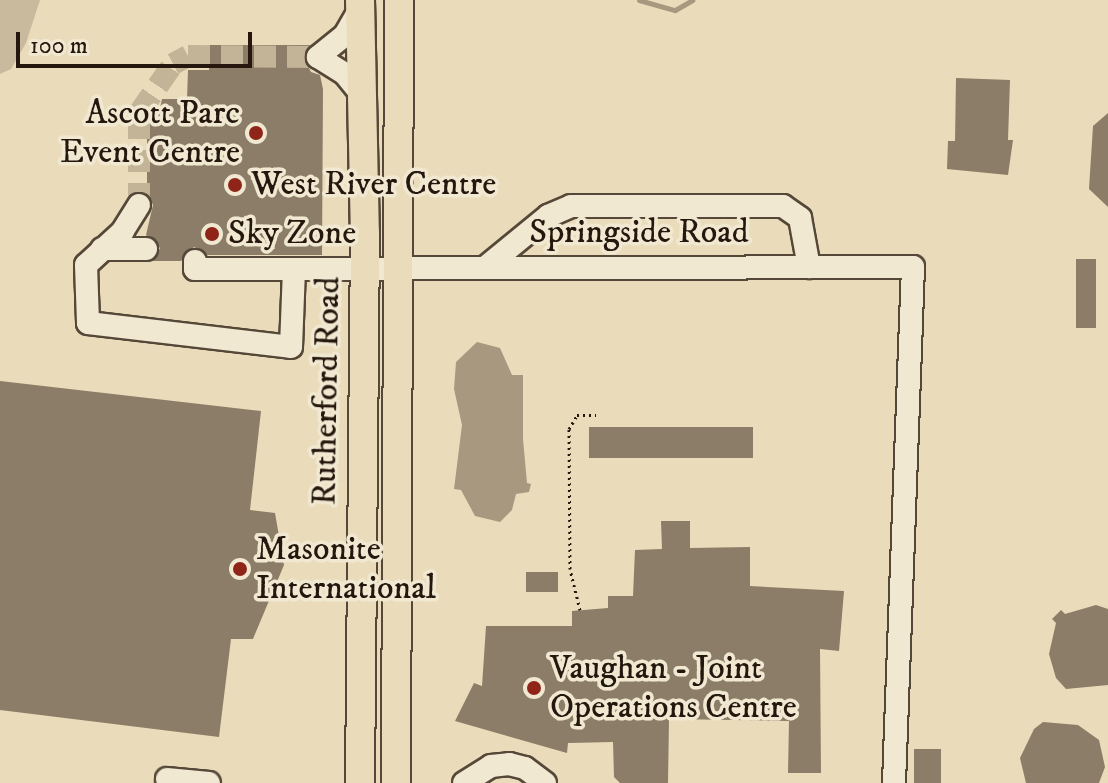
<!DOCTYPE html>
<html>
<head>
<meta charset="utf-8">
<style>
	body { margin:0 }
	#map { position:relative; width:1108px; height:783px; overflow:hidden; background:#eadbba; font-family:"IM FELL DW Pica",serif }
	div>[style] { position:absolute }
	.green>* { inset:0; background:#c9ba9d }
	.water>* { inset:0; background:#a7987f }
	.stream>* { height:5px; margin:-2.5px; padding:0 2.5px; transform-origin:2.5px; border-radius:2.5px; background:#a7987f }
	.building>* { inset:0; background:#8b7d67; transform-origin:0 0 }
	.minor-tunnel>* { height:22px; margin-top:-11px; transform-origin:0; background:repeating-linear-gradient(90deg,#c3b497 0 22px,transparent 0 33px) }
	.path>* { height:3px; margin-top:-1.5px; transform-origin:0; background:repeating-linear-gradient(90deg,#25170d 0 2px,transparent 0 6px) }
	.roads { filter:drop-shadow(2px 0 #564838) drop-shadow(-2px 0 #564838) drop-shadow(0 2px #564838) drop-shadow(0 -2px #564838) }
	.minor>* { height:22px; margin:-11px; padding:0 11px; transform-origin:11px; border-radius:11px; background:#f1e8d2 }
	.major>* { height:28px; margin:-14px; padding:0 14px; transform-origin:14px; border-radius:14px; background:#eadbba }
	.dots>* { width:22px; height:22px; translate:-50% -50%; box-sizing:border-box; border:4px solid #f1e8d2; border-radius:50% }
	span { translate:-50% -50%; white-space:nowrap; text-align:center; line-height:1.15; -webkit-text-stroke:7px #f1e8d2; paint-order:stroke }
	.poi-label { font-size:34px; color:#25170d }
	.right { translate:-100% -50%; text-align:right }
	.left { translate:0 -50%; text-align:left }
	.street-label { font-size:34px; color:#25170d }
	.scale { position:absolute; left:16px; top:32px; width:236px; height:36px; box-sizing:border-box; border:4px solid #25170d; border-top:0; padding-left:10px; font-size:24px; line-height:28px; white-space:nowrap; color:#25170d; -webkit-text-stroke:6px #f1e8d2; paint-order:stroke }
</style>
</head>
<body>
<div id="map">
	<div class="green">
		<div style="clip-path:polygon(0 0,40px 0,26px 43px,11px 69px,0 74px)"></div>
	</div>
	<div class="water">
		<div style="clip-path:polygon(477px 342px,500px 348px,512px 375px,523px 375px,523px 439px,527px 483px,531px 484px,529px 492px,516px 494px,512px 510px,500px 522px,475px 516px,461px 490px,454px 489px,462px 425px,454px 389px,456px 362px)"></div>
	</div>
	<div class="stream">
		<div style="left:639px;top:0;width:37px;rotate:16deg"></div>
		<div style="left:675px;top:10px;width:20px;rotate:-30deg"></div>
	</div>
	<div class="building">
		<div style="clip-path:polygon(209px 45px,310px 45px,304px 59px,311px 72px,320px 75px,323px 89px,322px 255px,208px 255px,194px 247px,181px 261px,153px 261px,160px 248px,146px 235px,153px 205px,147px 193px,147px 122px,158px 118px,162px 99px,187px 99px,188px 70px,209px 70px)"></div>
		<div style="clip-path:polygon(956px 78px,1010px 80px,1008px 140px,1013px 140px,1008px 175px,947px 169px,948px 141px,955px 141px)"></div>
		<div style="clip-path:polygon(1108px 113px,1108px 207px,1089px 189px,1093px 126px)"></div>
		<div style="left:1076px;top:259px;width:20px;height:69px"></div>
		<div style="clip-path:polygon(0 381px,261px 411px,250px 510px,275px 513px,284px 565px,253px 639px,231px 639px,219px 737px,0 710px)"></div>
		<div style="left:589px;top:427px;width:164px;height:31px"></div>
		<div style="clip-path:polygon(661px 521px,690px 521px,690px 548px,750px 547px,750px 586px,844px 591px,839px 651px,820px 649px,821px 773px,788px 773px,789px 721px,669px 719px,668px 783px,620px 783px,614px 777px,613px 742px,568px 743px,567px 753px,455px 721px,474px 683px,482px 686px,486px 626px,572px 626px,572px 611px,608px 608px,608px 596px,633px 596px,635px 550px,662px 549px)"></div>
		<div style="left:558px;top:572px;width:20px;height:32px;rotate:90deg"></div>
		<div style="clip-path:polygon(1096px 605px,1108px 609px,1108px 685px,1066px 689px,1056px 678px,1049px 654px,1056px 623px,1052px 619px,1061px 610px,1065px 614px)"></div>
		<div style="clip-path:polygon(1043px 722px,1078px 725px,1099px 740px,1105px 767px,1099px 783px,1026px 783px,1020px 758px,1034px 729px)"></div>
		<div style="left:914px;top:749px;width:27px;height:34px"></div>
	</div>
	<div class="minor-tunnel">
		<div style="left:139px;top:205px;width:92px;rotate:-90deg"></div>
		<div style="left:139px;top:113px;width:60px;rotate:-55.2deg"></div>
		<div style="left:173px;top:64px;width:17px;rotate:-28deg"></div>
		<div style="left:188px;top:56px;width:130px;rotate:0.4deg"></div>
	</div>
	<div class="path">
		<div style="left:580px;top:610px;width:42px;rotate:-103.7deg"></div>
		<div style="left:570px;top:569px;width:140px;rotate:-90.4deg"></div>
		<div style="left:569px;top:429px;width:16px;rotate:-60deg"></div>
		<div style="left:577px;top:415px;width:19px"></div>
	</div>
	<div class="roads">
		<div class="minor">
			<div style="left:360px;top:9px;width:30px;rotate:120deg"></div>
			<div style="left:345px;top:35px;width:35px;rotate:141deg"></div>
			<div style="left:318px;top:57px;width:32px;rotate:32deg"></div>
			<div style="left:345px;top:74px;width:28px;rotate:51deg"></div>
			<div style="left:139px;top:205px;width:31px;rotate:122deg"></div>
			<div style="left:123px;top:231px;width:50px;rotate:137.4deg"></div>
			<div style="left:86px;top:265px;width:58px;rotate:88deg"></div>
			<div style="left:88px;top:323px;width:204px;rotate:6.7deg"></div>
			<div style="left:291px;top:347px;width:78px;rotate:-87.8deg"></div>
			<div style="left:102px;top:249px;width:44px"></div>
			<div style="left:195px;top:261px;width:8px;rotate:90deg"></div>
			<div style="left:195px;top:269px;width:18px"></div>
			<div style="left:213px;top:269px;width:700px;rotate:-0.16deg"></div>
			<div style="left:913px;top:267px;width:516px;rotate:92.11deg"></div>
			<div style="left:487px;top:266px;width:79px;rotate:-39.3deg"></div>
			<div style="left:548px;top:216px;width:25px;rotate:-23deg"></div>
			<div style="left:571px;top:206px;width:212px"></div>
			<div style="left:783px;top:206px;width:21px;rotate:35deg"></div>
			<div style="left:800px;top:218px;width:50px;rotate:79.6deg"></div>
			<div style="left:167px;top:779px;width:42px;rotate:5.4deg"></div>
			<div style="left:464px;top:783px;width:32px;rotate:-32deg"></div>
			<div style="left:491px;top:766px;width:18px;rotate:-6deg"></div>
			<div style="left:509px;top:764px;width:16px;rotate:14deg"></div>
			<div style="left:525px;top:768px;width:25px;rotate:37deg"></div>
		</div>
		<div class="major">
			<div style="left:360px;top:0;width:233px;rotate:88.8deg"></div>
			<div style="left:365px;top:233px;width:550px;rotate:90.52deg"></div>
			<div style="left:396px;top:783px;width:783px;rotate:-89.78deg"></div>
		</div>
	</div>
	<div class="dots">
		<div style="left:256px;top:133px;background:#8f2418"></div>
		<div style="left:235px;top:185px;background:#8f2418"></div>
		<div style="left:212px;top:234px;background:#8f2418"></div>
		<div style="left:240px;top:569px;background:#8f2418"></div>
		<div style="left:534px;top:688px;background:#8f2418"></div>
	</div>
	<div class="poi-label">
		<span class="right" style="left:240px;top:133px">Ascott Parc<br>Event Centre</span>
		<span class="left" style="left:251px;top:185px">West River Centre</span>
		<span class="left" style="left:228px;top:234px">Sky Zone</span>
		<span class="left" style="left:256px;top:569px">Masonite<br>International</span>
		<span class="left" style="left:550px;top:688px">Vaughan - Joint<br>Operations Centre</span>
	</div>
	<div class="street-label">
		<span style="left:639px;top:233px">Springside Road</span>
		<span style="left:327px;top:391px;rotate:-89deg">Rutherford Road</span>
	</div>
	<div class="scale">100 m</div>
</div>
</body>
</html>
